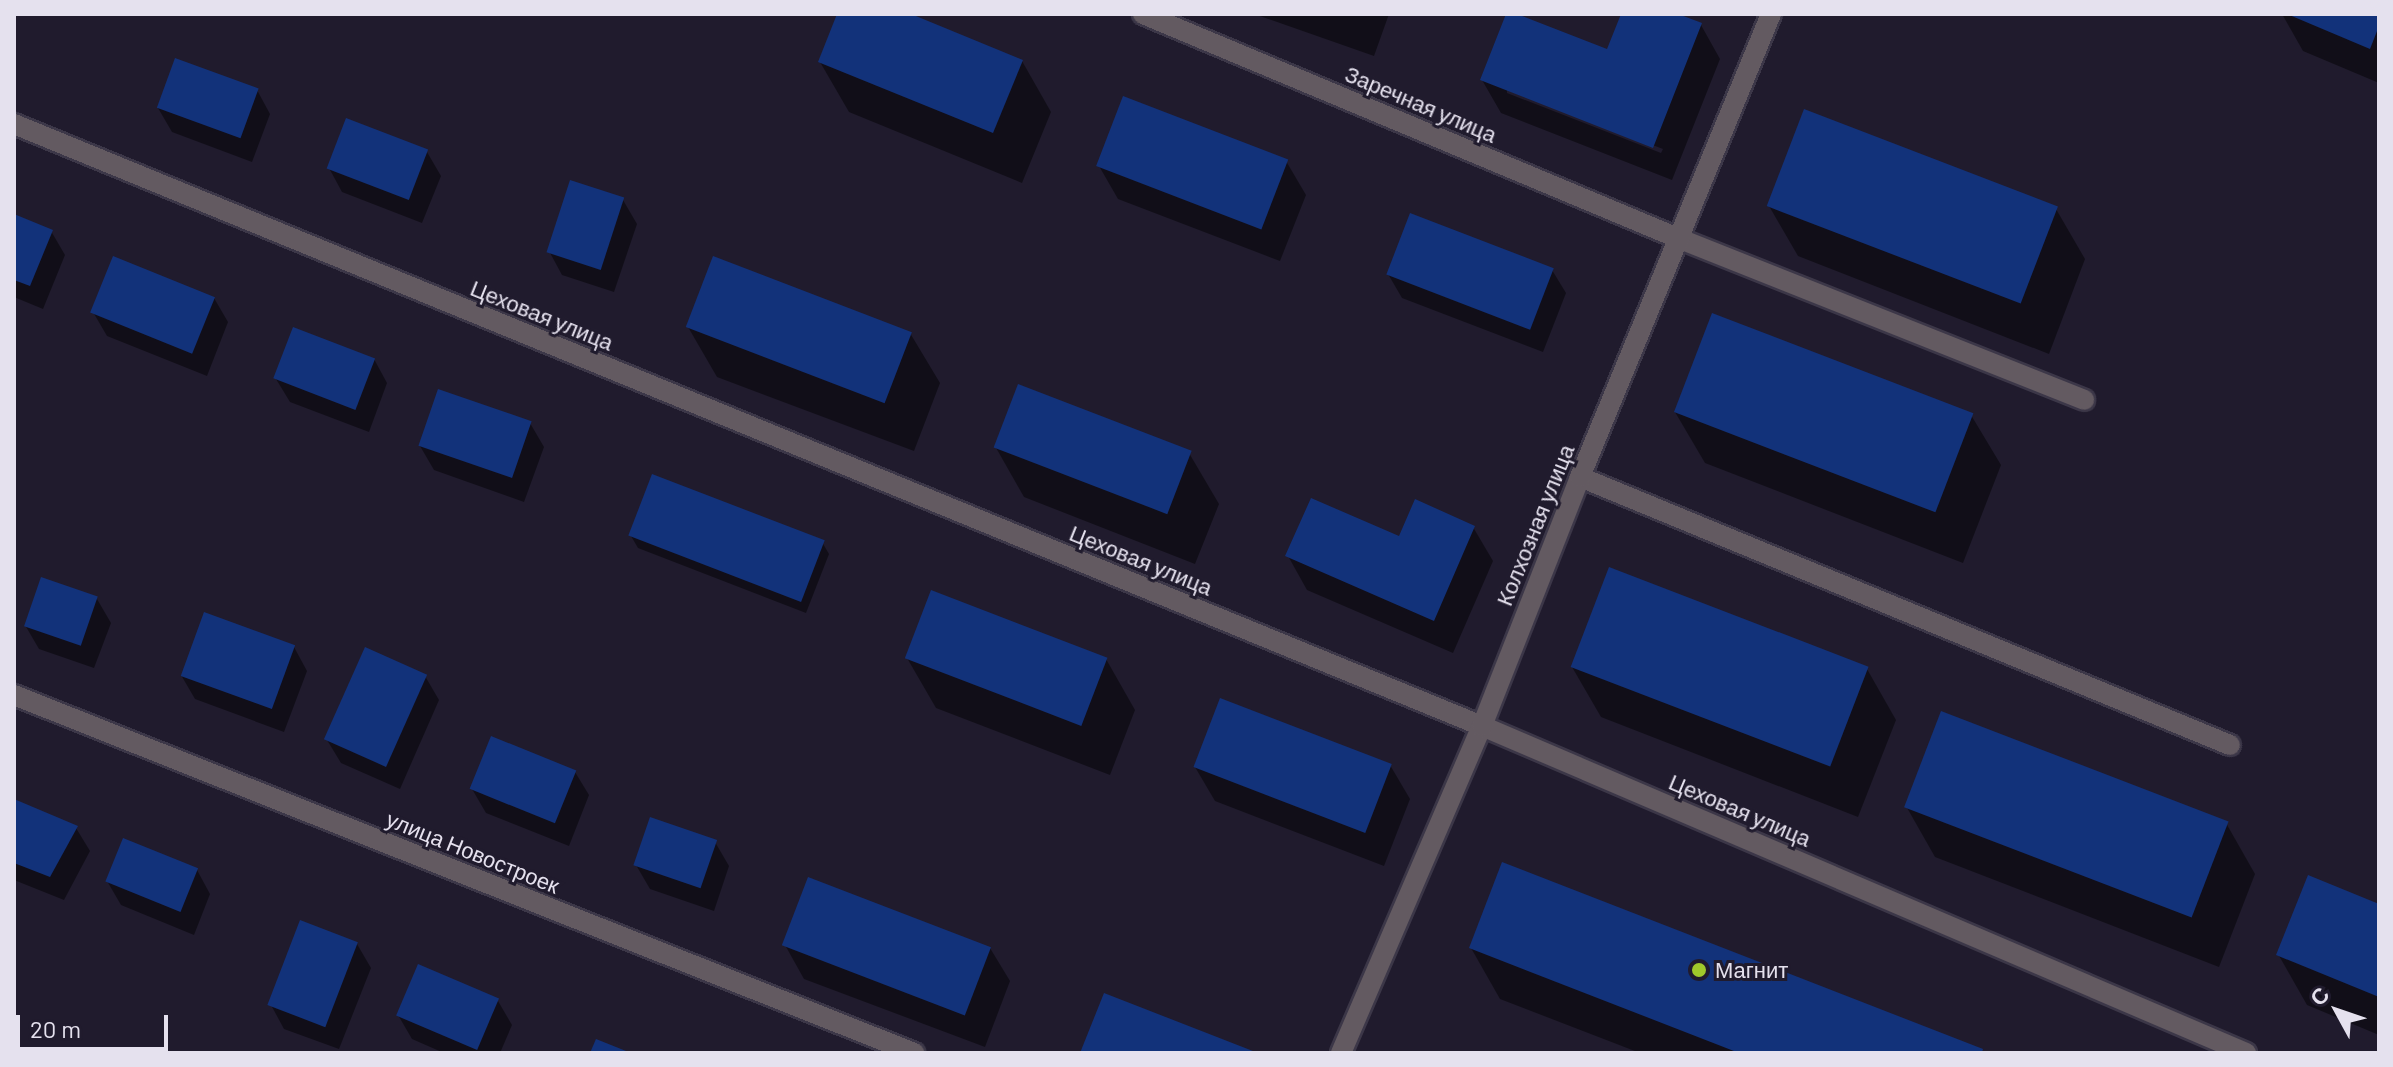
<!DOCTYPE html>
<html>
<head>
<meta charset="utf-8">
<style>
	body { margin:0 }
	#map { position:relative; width:2393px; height:1067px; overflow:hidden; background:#201b2d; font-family:Barlow,sans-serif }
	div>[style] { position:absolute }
	.shadow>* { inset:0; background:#0007 }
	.building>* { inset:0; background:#12327a; transform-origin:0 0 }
	.roads { filter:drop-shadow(2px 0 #3c3748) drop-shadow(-2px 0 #3c3748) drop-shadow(0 2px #3c3748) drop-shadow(0 -2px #3c3748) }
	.lane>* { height:20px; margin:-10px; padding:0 10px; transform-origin:10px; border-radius:10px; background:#635a61 }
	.street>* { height:20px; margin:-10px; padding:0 10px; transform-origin:10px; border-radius:10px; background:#635a61 }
	.dots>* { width:22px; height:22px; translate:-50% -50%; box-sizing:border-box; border:4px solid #201b2d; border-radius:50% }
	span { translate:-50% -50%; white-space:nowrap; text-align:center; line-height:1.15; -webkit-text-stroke:6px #201b2d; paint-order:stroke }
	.street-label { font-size:22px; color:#e5e1ee }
	.poi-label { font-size:22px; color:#e5e1ee }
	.left { translate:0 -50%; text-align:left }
	.frame { position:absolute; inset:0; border:16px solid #e5e1ee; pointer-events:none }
	.north { position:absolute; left:2297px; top:971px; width:80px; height:80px; -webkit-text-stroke:6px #201b2d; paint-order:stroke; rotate:310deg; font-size:22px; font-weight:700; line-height:32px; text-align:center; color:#e5e1ee }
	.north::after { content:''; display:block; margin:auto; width:28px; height:36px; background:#e5e1ee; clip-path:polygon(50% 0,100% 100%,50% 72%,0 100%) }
	.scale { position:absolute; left:16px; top:1015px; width:152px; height:36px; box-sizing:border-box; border:4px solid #e5e1ee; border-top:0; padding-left:10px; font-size:24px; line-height:28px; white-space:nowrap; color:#e5e1ee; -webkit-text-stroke:6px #201b2d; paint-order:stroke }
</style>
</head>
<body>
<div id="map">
	<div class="shadow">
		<div style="clip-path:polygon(840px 14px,906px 14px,1022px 61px,1051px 112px,1022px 183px,849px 112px,820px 62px)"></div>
		<div style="clip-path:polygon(1254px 14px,1389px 14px,1374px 56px)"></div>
		<div style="clip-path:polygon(evenodd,1508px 14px,1608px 52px,1623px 14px,1673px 14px,1701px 25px,1720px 59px,1672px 180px,1501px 113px,1482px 80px,1508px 14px,1507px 89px,1663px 149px,1661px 153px,1507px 93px,1507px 89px)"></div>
		<div style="clip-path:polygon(2282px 14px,2379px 14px,2379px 83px,2303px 51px)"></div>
		<div style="clip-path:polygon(257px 90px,270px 114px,252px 162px,172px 132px,158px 108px)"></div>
		<div style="clip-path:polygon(427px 152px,441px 176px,422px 223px,342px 192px,329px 168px)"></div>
		<div style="clip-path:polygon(1286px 161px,1306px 195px,1280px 261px,1118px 199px,1099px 166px)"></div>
		<div style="clip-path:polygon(623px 200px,637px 224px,614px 292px,562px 275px,549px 251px)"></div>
		<div style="clip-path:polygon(1769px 206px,2056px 209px,2085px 259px,2049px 354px,1798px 256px)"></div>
		<div style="clip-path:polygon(14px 216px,51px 231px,65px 255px,43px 309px,14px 297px)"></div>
		<div style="clip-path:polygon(1552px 270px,1566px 293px,1543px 352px,1402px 298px,1388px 274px)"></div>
		<div style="clip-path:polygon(214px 298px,228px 322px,207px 376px,107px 336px,93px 312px)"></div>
		<div style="clip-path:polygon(688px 327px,910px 333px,940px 383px,914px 451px,717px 377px)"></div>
		<div style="clip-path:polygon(374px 359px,387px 383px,369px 432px,290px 402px,276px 379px)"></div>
		<div style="clip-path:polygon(1675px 412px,1971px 415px,2001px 465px,1963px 563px,1705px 463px)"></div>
		<div style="clip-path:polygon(530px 423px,544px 447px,524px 502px,434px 470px,420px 446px)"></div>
		<div style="clip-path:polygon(995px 446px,1189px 453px,1219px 504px,1195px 564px,1024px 497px)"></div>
		<div style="clip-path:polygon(1473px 527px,1493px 561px,1453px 653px,1307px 590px,1288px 556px)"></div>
		<div style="clip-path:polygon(631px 536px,822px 542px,829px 554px,806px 613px,638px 548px)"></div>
		<div style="clip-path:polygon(97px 599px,111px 623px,94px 668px,39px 649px,25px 625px)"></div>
		<div style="clip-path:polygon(294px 647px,307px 671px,284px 732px,195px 699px,181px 675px)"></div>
		<div style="clip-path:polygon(907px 658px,1106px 659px,1135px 710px,1110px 775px,936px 708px)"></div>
		<div style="clip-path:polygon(1572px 667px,1867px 669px,1896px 720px,1858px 817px,1601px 717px)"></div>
		<div style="clip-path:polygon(425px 676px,439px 700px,400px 789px,341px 763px,327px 740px)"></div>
		<div style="clip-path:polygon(1390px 765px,1410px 799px,1384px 866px,1215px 801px,1195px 767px)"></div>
		<div style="clip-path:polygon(575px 772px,589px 795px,569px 846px,486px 813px,472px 789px)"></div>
		<div style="clip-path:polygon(14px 801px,76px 828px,90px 851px,64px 900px,14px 880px)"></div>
		<div style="clip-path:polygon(1906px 806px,2226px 823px,2255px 874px,2219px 967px,1935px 857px)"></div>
		<div style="clip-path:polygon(715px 842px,729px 866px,714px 911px,650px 889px,636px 865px)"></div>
		<div style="clip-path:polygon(197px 870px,210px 894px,194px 935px,121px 905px,107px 881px)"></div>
		<div style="clip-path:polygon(2379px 906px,2379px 1035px,2307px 1005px,2278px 954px)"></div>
		<div style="clip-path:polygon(357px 944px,371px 968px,339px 1049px,284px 1029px,271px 1005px)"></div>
		<div style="clip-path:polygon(785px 945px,990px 948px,1010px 981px,985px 1047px,804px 979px)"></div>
		<div style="clip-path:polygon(1471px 948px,1982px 1050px,1984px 1053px,1640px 1053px,1500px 999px)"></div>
		<div style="clip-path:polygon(498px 1001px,512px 1025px,500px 1053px,444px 1053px,412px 1039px,398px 1015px)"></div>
	</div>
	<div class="building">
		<div style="clip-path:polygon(837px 14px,911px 14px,1023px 60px,993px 133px,818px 62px)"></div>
		<div style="clip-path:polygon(1506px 14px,1517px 14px,1607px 49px,1621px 14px,1678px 14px,1702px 23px,1653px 148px,1480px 80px)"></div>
		<div style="clip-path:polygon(2287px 14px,2379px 14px,2379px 26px,2370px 49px)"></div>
		<div style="left:175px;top:58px;width:89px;height:53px;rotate:20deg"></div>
		<div style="left:1123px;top:96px;width:177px;height:75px;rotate:21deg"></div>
		<div style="left:1804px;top:109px;width:272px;height:104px;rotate:21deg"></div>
		<div style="left:346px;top:118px;width:88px;height:54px;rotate:21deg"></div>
		<div style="left:570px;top:180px;width:57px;height:76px;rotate:18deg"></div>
		<div style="left:1410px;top:213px;width:154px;height:66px;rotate:21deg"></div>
		<div style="clip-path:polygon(14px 214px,53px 230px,30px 286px,14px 280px)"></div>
		<div style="left:113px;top:256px;width:110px;height:61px;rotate:22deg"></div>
		<div style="left:713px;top:256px;width:213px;height:76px;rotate:21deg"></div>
		<div style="left:1712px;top:313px;width:280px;height:106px;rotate:21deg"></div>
		<div style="left:293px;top:327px;width:88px;height:55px;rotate:21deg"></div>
		<div style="left:1018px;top:384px;width:186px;height:68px;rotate:21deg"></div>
		<div style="left:438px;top:389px;width:99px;height:60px;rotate:19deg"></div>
		<div style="left:652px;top:474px;width:185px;height:66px;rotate:21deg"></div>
		<div style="clip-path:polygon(1311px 498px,1399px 536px,1415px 499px,1475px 526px,1434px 621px,1285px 556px)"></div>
		<div style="left:1609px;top:567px;width:278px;height:107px;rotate:21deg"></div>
		<div style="left:41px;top:577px;width:60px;height:52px;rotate:19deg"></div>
		<div style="left:931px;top:590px;width:189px;height:73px;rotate:21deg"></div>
		<div style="left:204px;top:612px;width:97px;height:68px;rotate:20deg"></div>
		<div style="left:365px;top:647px;width:68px;height:101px;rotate:24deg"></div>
		<div style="left:1220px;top:698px;width:184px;height:74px;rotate:21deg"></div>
		<div style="left:1941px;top:711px;width:308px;height:103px;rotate:21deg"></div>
		<div style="left:491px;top:736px;width:92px;height:57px;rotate:22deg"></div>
		<div style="clip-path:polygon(14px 799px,78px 826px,50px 877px,14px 863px)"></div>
		<div style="left:650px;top:817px;width:71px;height:51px;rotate:19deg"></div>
		<div style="left:123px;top:838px;width:81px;height:47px;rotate:22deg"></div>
		<div style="clip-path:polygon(1502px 862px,1983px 1049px,1982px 1053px,1739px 1053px,1469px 948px)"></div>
		<div style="clip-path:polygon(2308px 875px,2379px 904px,2379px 997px,2276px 955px)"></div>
		<div style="left:808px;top:877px;width:196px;height:73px;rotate:21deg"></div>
		<div style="left:300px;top:920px;width:62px;height:91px;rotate:21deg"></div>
		<div style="left:418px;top:964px;width:88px;height:56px;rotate:23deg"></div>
		<div style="clip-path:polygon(1104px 993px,1258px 1053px,1080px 1053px)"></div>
		<div style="clip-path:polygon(596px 1039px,631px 1053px,590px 1053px)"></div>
	</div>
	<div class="roads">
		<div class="lane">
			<div style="left:1680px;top:239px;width:435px;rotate:21.7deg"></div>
			<div style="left:1580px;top:477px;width:703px;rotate:22.41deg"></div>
		</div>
		<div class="street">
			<div style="left:1143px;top:14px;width:582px;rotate:22.73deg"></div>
			<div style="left:14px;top:124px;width:1587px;rotate:22.3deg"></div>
			<div style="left:1482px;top:726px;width:831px;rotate:23.17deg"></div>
			<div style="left:14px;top:695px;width:969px;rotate:21.69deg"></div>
			<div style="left:1341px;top:1053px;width:356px;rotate:-66.7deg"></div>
			<div style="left:1482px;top:726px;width:268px;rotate:-68.5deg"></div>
			<div style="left:1580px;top:477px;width:501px;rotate:-67.58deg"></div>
		</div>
	</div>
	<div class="dots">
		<div style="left:1699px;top:970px;background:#a0c92b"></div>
	</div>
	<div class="street-label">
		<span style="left:1421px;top:104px;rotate:23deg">Заречная улица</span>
		<span style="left:542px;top:315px;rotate:22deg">Цеховая улица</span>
		<span style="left:1535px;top:525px;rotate:-68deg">Колхозная улица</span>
		<span style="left:1141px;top:560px;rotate:22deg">Цеховая улица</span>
		<span style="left:1740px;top:810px;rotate:23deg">Цеховая улица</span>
		<span style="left:473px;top:852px;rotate:22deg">улица Новостроек</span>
	</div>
	<div class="poi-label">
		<span class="left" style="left:1715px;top:970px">Магнит</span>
	</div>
	<div class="frame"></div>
	<div class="north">С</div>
	<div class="scale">20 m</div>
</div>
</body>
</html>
